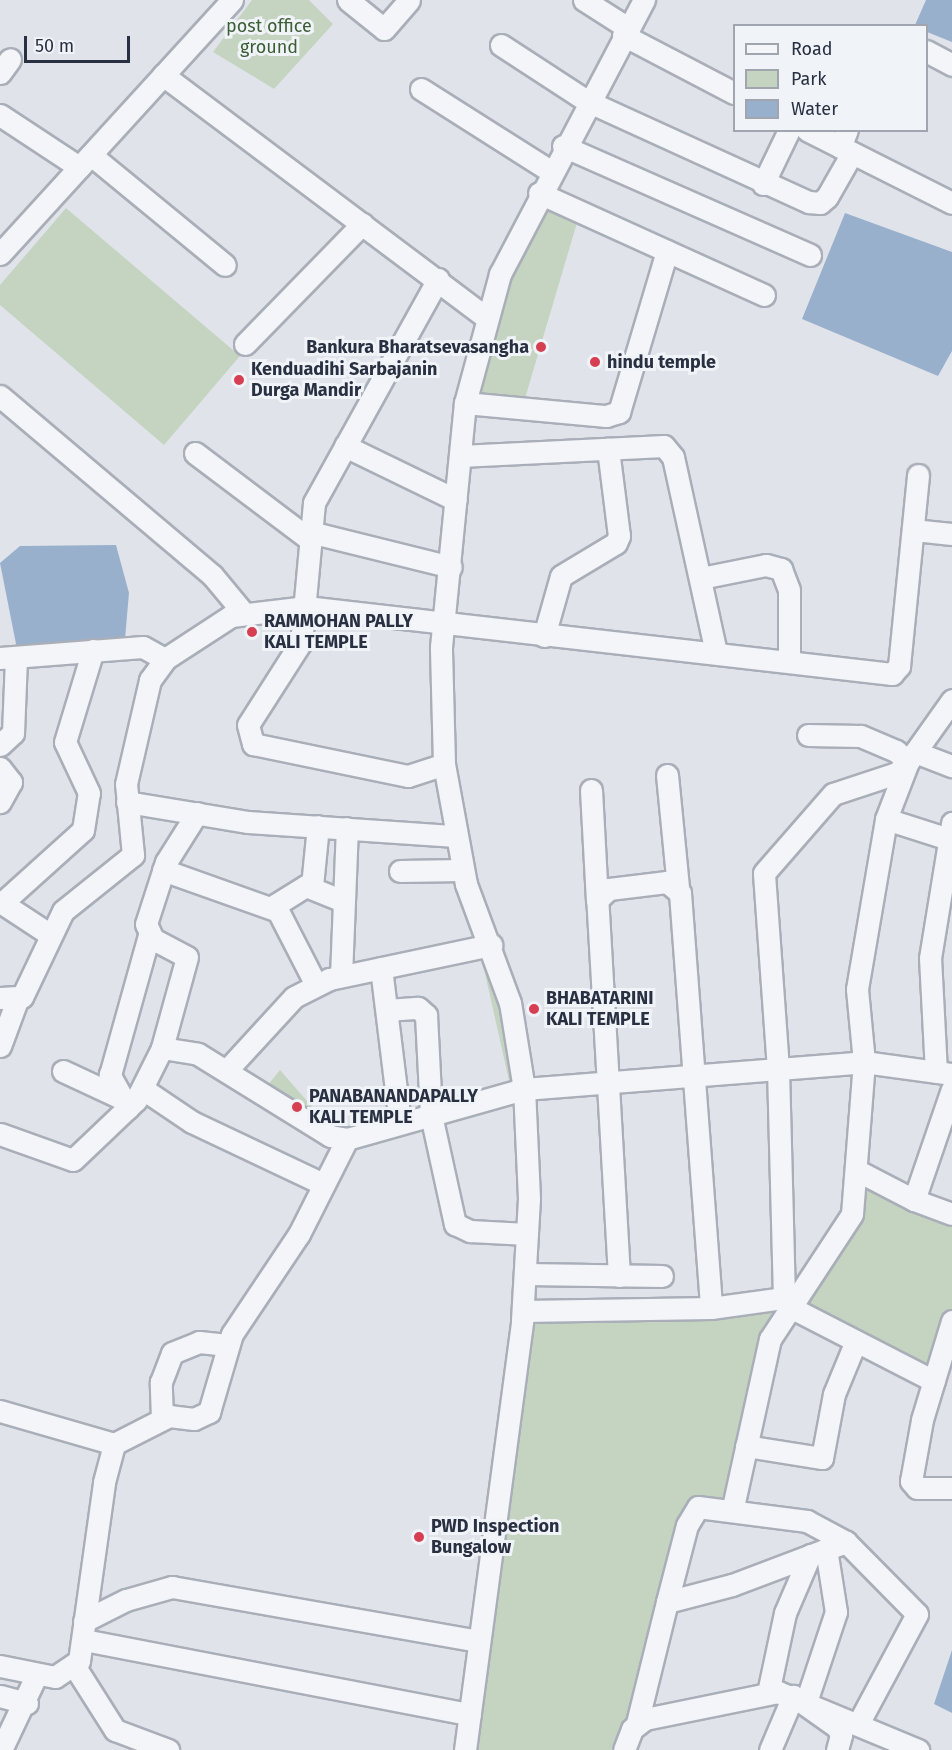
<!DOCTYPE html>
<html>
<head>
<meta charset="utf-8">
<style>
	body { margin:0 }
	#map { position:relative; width:952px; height:1750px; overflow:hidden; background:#e0e4ea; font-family:"Fira Sans",sans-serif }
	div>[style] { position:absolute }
	.green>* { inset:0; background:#c5d4c1 }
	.water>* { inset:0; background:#99b0cc }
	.roads { filter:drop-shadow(2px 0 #a9aeb8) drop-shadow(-2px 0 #a9aeb8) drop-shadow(0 2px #a9aeb8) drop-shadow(0 -2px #a9aeb8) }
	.minor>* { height:21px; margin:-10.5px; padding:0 10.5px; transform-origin:10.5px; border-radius:10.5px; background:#f3f5f8 }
	.dots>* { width:16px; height:16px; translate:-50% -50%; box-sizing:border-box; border:3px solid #f0f3f7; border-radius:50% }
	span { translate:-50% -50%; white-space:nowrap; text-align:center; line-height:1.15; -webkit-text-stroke:6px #f0f3f7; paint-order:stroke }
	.park-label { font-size:18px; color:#3b5f34 }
	.poi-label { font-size:18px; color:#283042; font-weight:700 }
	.right { translate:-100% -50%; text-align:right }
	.left { translate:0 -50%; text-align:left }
	.legend { position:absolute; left:733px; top:24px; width:195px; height:108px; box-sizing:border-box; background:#f0f3f7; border:2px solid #a0a5af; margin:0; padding:8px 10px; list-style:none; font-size:18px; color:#283042 }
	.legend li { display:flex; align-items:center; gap:12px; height:30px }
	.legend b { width:30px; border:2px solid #a0a5af }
	.scale { position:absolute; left:24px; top:36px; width:106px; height:27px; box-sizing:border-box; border:3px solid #283042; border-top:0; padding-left:8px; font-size:18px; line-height:21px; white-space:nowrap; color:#283042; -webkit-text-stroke:4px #f0f3f7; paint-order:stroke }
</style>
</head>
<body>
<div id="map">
	<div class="green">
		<div style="clip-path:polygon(252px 0,309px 0,333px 24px,274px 89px,213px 52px)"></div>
		<div style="clip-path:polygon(542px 197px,579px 216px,526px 395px,523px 402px,470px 399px,490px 320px)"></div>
		<div style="clip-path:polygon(66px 208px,240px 356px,164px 445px,0 305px,0 285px)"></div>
		<div style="clip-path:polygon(493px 959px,516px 1072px,510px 1085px,482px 960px)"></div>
		<div style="clip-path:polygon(280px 1070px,314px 1109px,303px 1120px,263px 1091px)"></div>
		<div style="clip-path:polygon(860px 1181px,952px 1212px,952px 1337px,936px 1373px,798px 1306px)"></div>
		<div style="clip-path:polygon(780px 1307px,729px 1503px,686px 1502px,620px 1750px,474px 1750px,527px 1319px)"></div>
	</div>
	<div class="water">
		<div style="clip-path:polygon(926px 0,952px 0,952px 42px,927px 32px,926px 26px,915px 25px)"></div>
		<div style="clip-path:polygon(845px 213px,952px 252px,952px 351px,938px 376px,802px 319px)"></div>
		<div style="clip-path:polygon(116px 545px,129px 593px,125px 639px,17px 649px,0 563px,20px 546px)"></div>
		<div style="clip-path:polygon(952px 1650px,952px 1713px,934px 1704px)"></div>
	</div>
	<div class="roads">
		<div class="minor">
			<div style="left:348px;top:0;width:46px;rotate:38.9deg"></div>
			<div style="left:384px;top:29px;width:38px;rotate:-49deg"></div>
			<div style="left:584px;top:0;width:52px;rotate:32.5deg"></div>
			<div style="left:623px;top:35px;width:125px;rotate:27.6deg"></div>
			<div style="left:501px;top:45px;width:103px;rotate:33.1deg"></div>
			<div style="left:587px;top:101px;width:244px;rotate:24.5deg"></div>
			<div style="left:809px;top:202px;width:11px;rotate:5deg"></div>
			<div style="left:820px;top:203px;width:9px;rotate:-41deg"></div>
			<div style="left:827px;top:197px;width:48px;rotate:-60.3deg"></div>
			<div style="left:926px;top:51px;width:30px;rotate:28deg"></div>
			<div style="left:0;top:73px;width:17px;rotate:-54deg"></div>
			<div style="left:163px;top:75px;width:403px;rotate:36.9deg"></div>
			<div style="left:421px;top:89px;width:153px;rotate:32.4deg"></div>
			<div style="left:0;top:115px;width:95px;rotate:33.4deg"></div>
			<div style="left:807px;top:130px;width:162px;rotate:26.7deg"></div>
			<div style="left:563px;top:146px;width:270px;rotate:23.8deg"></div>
			<div style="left:840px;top:147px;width:18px;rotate:-68deg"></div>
			<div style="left:91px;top:155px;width:173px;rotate:39.4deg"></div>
			<div style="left:763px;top:184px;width:60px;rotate:-64.3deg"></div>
			<div style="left:539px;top:193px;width:247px;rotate:24.4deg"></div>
			<div style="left:0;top:254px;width:344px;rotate:-47.6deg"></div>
			<div style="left:438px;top:279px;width:256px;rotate:119deg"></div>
			<div style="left:314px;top:503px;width:140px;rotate:95.3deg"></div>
			<div style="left:301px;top:642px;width:98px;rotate:122.6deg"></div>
			<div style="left:248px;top:725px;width:20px;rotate:75deg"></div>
			<div style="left:253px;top:744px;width:158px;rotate:11.7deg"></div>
			<div style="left:408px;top:776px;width:38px;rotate:-18deg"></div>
			<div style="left:245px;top:344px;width:168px;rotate:-45.7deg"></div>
			<div style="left:0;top:396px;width:277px;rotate:40.2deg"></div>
			<div style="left:212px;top:575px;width:47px;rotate:50.2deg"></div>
			<div style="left:465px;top:403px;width:142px;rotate:5.3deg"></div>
			<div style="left:606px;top:416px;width:14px;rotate:-17deg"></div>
			<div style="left:619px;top:412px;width:168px;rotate:-73.4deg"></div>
			<div style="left:345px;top:446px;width:123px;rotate:25.9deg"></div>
			<div style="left:195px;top:453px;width:143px;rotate:37deg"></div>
			<div style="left:460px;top:456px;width:204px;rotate:-2.8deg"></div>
			<div style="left:664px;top:446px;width:14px;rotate:51deg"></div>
			<div style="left:673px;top:457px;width:201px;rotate:77.6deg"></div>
			<div style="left:913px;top:530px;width:39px;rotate:6deg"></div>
			<div style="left:310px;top:532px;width:145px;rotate:13.9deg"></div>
			<div style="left:701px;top:578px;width:66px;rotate:-11.3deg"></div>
			<div style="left:766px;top:565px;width:16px;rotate:15deg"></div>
			<div style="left:781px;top:569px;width:22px;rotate:69deg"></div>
			<div style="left:789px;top:590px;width:71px;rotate:90deg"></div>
			<div style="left:544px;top:636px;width:62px;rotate:-74.2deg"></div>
			<div style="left:561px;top:576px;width:64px;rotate:-31deg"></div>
			<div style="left:616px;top:543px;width:8px;rotate:-67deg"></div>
			<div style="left:619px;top:536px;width:88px;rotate:-97.2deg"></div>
			<div style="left:0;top:658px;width:143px;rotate:-4.4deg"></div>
			<div style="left:143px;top:647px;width:25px;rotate:29deg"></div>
			<div style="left:0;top:745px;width:18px;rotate:-43deg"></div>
			<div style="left:13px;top:733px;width:76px;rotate:-87.7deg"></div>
			<div style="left:915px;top:752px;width:40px;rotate:21deg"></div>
			<div style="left:0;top:768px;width:18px;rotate:52deg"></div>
			<div style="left:11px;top:782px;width:23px;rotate:119deg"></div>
			<div style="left:667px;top:775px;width:114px;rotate:84.4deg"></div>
			<div style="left:591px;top:790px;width:110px;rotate:86.9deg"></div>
			<div style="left:127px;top:802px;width:123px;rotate:9.4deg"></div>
			<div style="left:248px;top:822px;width:208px;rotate:3.9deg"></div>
			<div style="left:197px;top:813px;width:58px;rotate:122.3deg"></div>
			<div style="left:166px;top:862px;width:65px;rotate:107.9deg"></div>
			<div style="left:146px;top:924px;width:17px;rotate:65deg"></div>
			<div style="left:153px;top:939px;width:38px;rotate:28deg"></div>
			<div style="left:187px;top:957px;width:94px;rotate:105.4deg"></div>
			<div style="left:162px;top:1048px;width:36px;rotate:9deg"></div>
			<div style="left:198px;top:1054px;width:155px;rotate:31.8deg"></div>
			<div style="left:330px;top:1136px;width:17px;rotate:10deg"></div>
			<div style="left:347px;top:1139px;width:184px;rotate:-15.8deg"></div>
			<div style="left:524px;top:1089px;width:341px;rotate:-4.5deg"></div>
			<div style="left:864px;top:1062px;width:89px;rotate:7.8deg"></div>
			<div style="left:886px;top:819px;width:69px;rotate:17.7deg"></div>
			<div style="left:163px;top:870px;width:122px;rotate:19.6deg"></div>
			<div style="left:278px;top:911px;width:83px;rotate:62.8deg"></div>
			<div style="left:400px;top:871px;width:63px;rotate:-0.9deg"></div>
			<div style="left:312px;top:886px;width:60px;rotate:-84.3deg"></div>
			<div style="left:272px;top:907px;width:40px;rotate:-32deg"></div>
			<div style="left:306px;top:886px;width:40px;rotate:22deg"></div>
			<div style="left:49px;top:934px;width:56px;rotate:-146.6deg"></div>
			<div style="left:2px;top:903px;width:109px;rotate:-42deg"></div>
			<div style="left:83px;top:830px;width:37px;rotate:-81deg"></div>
			<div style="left:89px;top:793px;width:56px;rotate:-115.2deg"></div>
			<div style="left:65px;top:742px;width:96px;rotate:-73.1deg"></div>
			<div style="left:381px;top:968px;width:156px;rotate:83deg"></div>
			<div style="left:341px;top:976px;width:148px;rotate:-87.7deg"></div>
			<div style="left:0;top:998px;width:22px;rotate:-3deg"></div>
			<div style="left:22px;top:997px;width:95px;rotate:-64.5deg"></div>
			<div style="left:63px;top:911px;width:90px;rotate:-38.7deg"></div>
			<div style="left:133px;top:855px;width:71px;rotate:-95.6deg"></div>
			<div style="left:126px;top:784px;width:107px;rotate:-77deg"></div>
			<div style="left:150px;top:680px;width:26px;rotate:-54deg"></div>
			<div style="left:165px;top:659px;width:79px;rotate:-33.1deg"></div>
			<div style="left:231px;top:616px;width:76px;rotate:-6.8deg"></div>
			<div style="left:306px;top:607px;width:590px;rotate:6.52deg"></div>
			<div style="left:892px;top:674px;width:11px;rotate:-49deg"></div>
			<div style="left:899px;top:666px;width:192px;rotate:-84.3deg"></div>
			<div style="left:387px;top:1010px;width:31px;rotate:-4deg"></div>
			<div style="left:418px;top:1008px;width:11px;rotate:41deg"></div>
			<div style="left:426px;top:1015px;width:100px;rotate:87.1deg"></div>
			<div style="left:431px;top:1115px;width:112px;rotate:77.6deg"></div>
			<div style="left:455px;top:1224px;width:17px;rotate:25deg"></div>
			<div style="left:470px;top:1231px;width:57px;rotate:3deg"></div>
			<div style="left:0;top:1046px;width:49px;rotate:-69.7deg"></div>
			<div style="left:63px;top:1071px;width:64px;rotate:25deg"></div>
			<div style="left:226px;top:1071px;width:100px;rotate:-47.4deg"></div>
			<div style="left:294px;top:997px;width:39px;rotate:-27deg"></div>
			<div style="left:329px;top:979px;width:166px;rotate:-11.9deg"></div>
			<div style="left:936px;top:1072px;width:114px;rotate:-93deg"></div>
			<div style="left:930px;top:958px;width:137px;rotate:-80.7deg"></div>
			<div style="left:143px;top:1089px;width:59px;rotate:34deg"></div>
			<div style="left:192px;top:1122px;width:145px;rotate:25.3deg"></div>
			<div style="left:128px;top:1108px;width:38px;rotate:-119deg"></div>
			<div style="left:110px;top:1075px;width:145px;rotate:-74.4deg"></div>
			<div style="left:0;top:1134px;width:77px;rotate:19.6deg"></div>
			<div style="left:73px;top:1160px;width:87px;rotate:-43.6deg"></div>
			<div style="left:136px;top:1100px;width:58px;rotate:-63.4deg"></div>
			<div style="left:858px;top:1171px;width:63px;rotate:27.4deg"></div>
			<div style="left:914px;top:1200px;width:117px;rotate:-71.1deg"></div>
			<div style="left:914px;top:1200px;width:40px;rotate:20.2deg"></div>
			<div style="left:525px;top:1274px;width:137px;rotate:0.8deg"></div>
			<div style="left:619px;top:1276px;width:377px;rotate:-93.3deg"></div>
			<div style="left:597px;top:900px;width:16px;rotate:-43deg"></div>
			<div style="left:609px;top:889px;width:58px;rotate:-6.9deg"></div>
			<div style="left:667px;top:882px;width:17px;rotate:40deg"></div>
			<div style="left:680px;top:893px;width:416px;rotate:85.7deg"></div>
			<div style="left:711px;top:1308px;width:74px;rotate:-7.8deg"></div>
			<div style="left:784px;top:1298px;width:229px;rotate:-91.5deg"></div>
			<div style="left:778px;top:1069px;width:196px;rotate:-94.1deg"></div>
			<div style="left:764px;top:873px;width:105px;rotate:-48.9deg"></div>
			<div style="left:833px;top:794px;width:67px;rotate:-18.2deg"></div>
			<div style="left:897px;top:773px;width:16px;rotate:-45deg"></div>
			<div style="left:908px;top:762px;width:16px;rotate:-137deg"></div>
			<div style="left:896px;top:751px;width:39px;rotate:-157deg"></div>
			<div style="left:860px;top:736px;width:52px;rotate:-178.9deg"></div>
			<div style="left:784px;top:1298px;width:9px;rotate:63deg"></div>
			<div style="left:788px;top:1306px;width:164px;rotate:27.2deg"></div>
			<div style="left:523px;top:1311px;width:188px;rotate:-0.9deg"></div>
			<div style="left:952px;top:1321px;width:103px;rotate:106.9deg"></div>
			<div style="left:922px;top:1420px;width:62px;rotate:100.2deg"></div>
			<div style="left:911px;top:1481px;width:9px;rotate:49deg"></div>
			<div style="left:917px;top:1488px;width:35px"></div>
			<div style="left:0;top:1411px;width:119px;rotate:16.1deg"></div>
			<div style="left:114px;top:1444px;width:62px;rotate:-27deg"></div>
			<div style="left:169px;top:1416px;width:25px;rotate:7deg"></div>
			<div style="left:194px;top:1419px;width:17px;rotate:-25deg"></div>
			<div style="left:209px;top:1412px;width:81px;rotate:-73.6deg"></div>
			<div style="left:232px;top:1334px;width:120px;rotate:-56.2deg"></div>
			<div style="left:299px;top:1234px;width:106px;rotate:-63.2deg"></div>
			<div style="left:162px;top:1419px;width:37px;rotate:-92deg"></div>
			<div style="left:161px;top:1382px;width:31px;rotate:-69deg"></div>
			<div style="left:172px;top:1353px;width:29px;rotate:-22deg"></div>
			<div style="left:199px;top:1342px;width:29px;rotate:6deg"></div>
			<div style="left:746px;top:1446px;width:77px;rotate:9deg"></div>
			<div style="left:822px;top:1458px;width:65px;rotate:-79.4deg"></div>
			<div style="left:834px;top:1394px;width:57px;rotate:-67.5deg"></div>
			<div style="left:733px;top:1507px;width:172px;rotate:-77.6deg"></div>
			<div style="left:770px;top:1339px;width:149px;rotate:-56.7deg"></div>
			<div style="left:852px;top:1214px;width:152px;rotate:-85.5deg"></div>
			<div style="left:864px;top:1062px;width:73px;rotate:-95.5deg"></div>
			<div style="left:857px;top:989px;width:172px;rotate:-80.3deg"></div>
			<div style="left:886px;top:819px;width:61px;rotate:-68.9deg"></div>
			<div style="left:908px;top:762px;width:76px;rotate:-54.6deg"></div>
			<div style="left:846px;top:1542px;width:101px;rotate:45.4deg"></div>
			<div style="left:917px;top:1614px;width:125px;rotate:118.2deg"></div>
			<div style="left:84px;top:1621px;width:47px;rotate:-26.6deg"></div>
			<div style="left:126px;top:1600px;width:48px;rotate:-15.8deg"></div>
			<div style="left:172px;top:1587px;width:312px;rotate:10deg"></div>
			<div style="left:84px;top:1640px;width:393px;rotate:10.9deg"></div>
			<div style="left:0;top:1666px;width:56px;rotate:11.3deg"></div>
			<div style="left:55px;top:1677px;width:29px;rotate:-34deg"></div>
			<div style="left:79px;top:1661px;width:181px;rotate:-82deg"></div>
			<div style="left:104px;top:1482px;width:39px;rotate:-75deg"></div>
			<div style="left:75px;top:1667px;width:75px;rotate:57.6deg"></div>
			<div style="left:115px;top:1730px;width:57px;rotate:20.7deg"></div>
			<div style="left:768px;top:1693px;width:82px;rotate:-78deg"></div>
			<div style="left:785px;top:1613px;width:63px;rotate:-66.7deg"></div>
			<div style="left:0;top:1696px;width:28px;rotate:15deg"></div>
			<div style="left:806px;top:1702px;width:95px;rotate:-71.6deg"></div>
			<div style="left:836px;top:1612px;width:64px;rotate:-99deg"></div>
			<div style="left:637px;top:1723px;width:125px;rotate:-76.1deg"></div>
			<div style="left:667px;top:1602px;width:67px;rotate:-14.7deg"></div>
			<div style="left:732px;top:1585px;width:122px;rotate:-20.7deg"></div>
			<div style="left:846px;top:1542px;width:44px;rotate:-151.7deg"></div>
			<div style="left:807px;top:1521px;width:110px;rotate:-172.7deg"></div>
			<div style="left:698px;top:1507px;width:21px;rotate:121deg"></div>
			<div style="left:687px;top:1525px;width:80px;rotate:104.6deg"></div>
			<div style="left:1px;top:1750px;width:82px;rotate:-64.7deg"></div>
			<div style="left:465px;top:1750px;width:434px;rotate:-82.4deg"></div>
			<div style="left:522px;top:1320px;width:122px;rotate:-86.7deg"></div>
			<div style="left:529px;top:1198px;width:109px;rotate:-92.6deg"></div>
			<div style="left:524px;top:1089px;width:87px;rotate:-99.2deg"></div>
			<div style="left:510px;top:1003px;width:127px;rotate:-110.3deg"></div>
			<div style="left:466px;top:884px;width:122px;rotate:-100.4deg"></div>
			<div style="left:444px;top:764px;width:117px;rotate:-91.5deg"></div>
			<div style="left:441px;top:647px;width:245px;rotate:-84.4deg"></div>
			<div style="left:465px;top:403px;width:134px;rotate:-74.8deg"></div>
			<div style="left:500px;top:274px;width:310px;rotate:-62.3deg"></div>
			<div style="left:624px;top:1750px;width:22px;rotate:-69deg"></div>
			<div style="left:632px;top:1729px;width:16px;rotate:-38deg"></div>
			<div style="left:645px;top:1719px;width:136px;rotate:-11.5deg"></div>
			<div style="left:778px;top:1692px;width:152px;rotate:22.5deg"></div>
			<div style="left:770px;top:1750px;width:59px;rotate:-66.9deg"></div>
			<div style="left:793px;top:1696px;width:54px;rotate:35.2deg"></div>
			<div style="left:837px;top:1727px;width:9px;rotate:63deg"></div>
			<div style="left:841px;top:1735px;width:16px;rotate:105deg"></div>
		</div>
	</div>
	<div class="dots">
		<div style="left:541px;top:347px;background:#d53f51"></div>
		<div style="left:595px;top:362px;background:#d53f51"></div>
		<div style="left:239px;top:380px;background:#d53f51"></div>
		<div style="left:252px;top:632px;background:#d53f51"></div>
		<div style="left:534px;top:1009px;background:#d53f51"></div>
		<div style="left:297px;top:1107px;background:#d53f51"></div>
		<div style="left:419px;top:1537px;background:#d53f51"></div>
	</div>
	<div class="park-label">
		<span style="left:269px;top:37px">post office<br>ground</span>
	</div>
	<div class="poi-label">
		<span class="right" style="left:529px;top:347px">Bankura Bharatsevasangha</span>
		<span class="left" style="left:607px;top:362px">hindu temple</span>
		<span class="left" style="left:251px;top:380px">Kenduadihi Sarbajanin<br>Durga Mandir</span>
		<span class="left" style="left:264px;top:632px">RAMMOHAN PALLY<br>KALI TEMPLE</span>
		<span class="left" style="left:546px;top:1009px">BHABATARINI<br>KALI TEMPLE</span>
		<span class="left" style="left:309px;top:1107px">PANABANANDAPALLY<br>KALI TEMPLE</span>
		<span class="left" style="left:431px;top:1537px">PWD Inspection<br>Bungalow</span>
	</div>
	<ul class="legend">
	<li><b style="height:8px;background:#f3f5f8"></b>Road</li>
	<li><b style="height:16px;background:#c5d4c1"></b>Park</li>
	<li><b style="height:16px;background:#99b0cc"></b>Water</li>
	</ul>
	<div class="scale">50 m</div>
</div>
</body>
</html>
